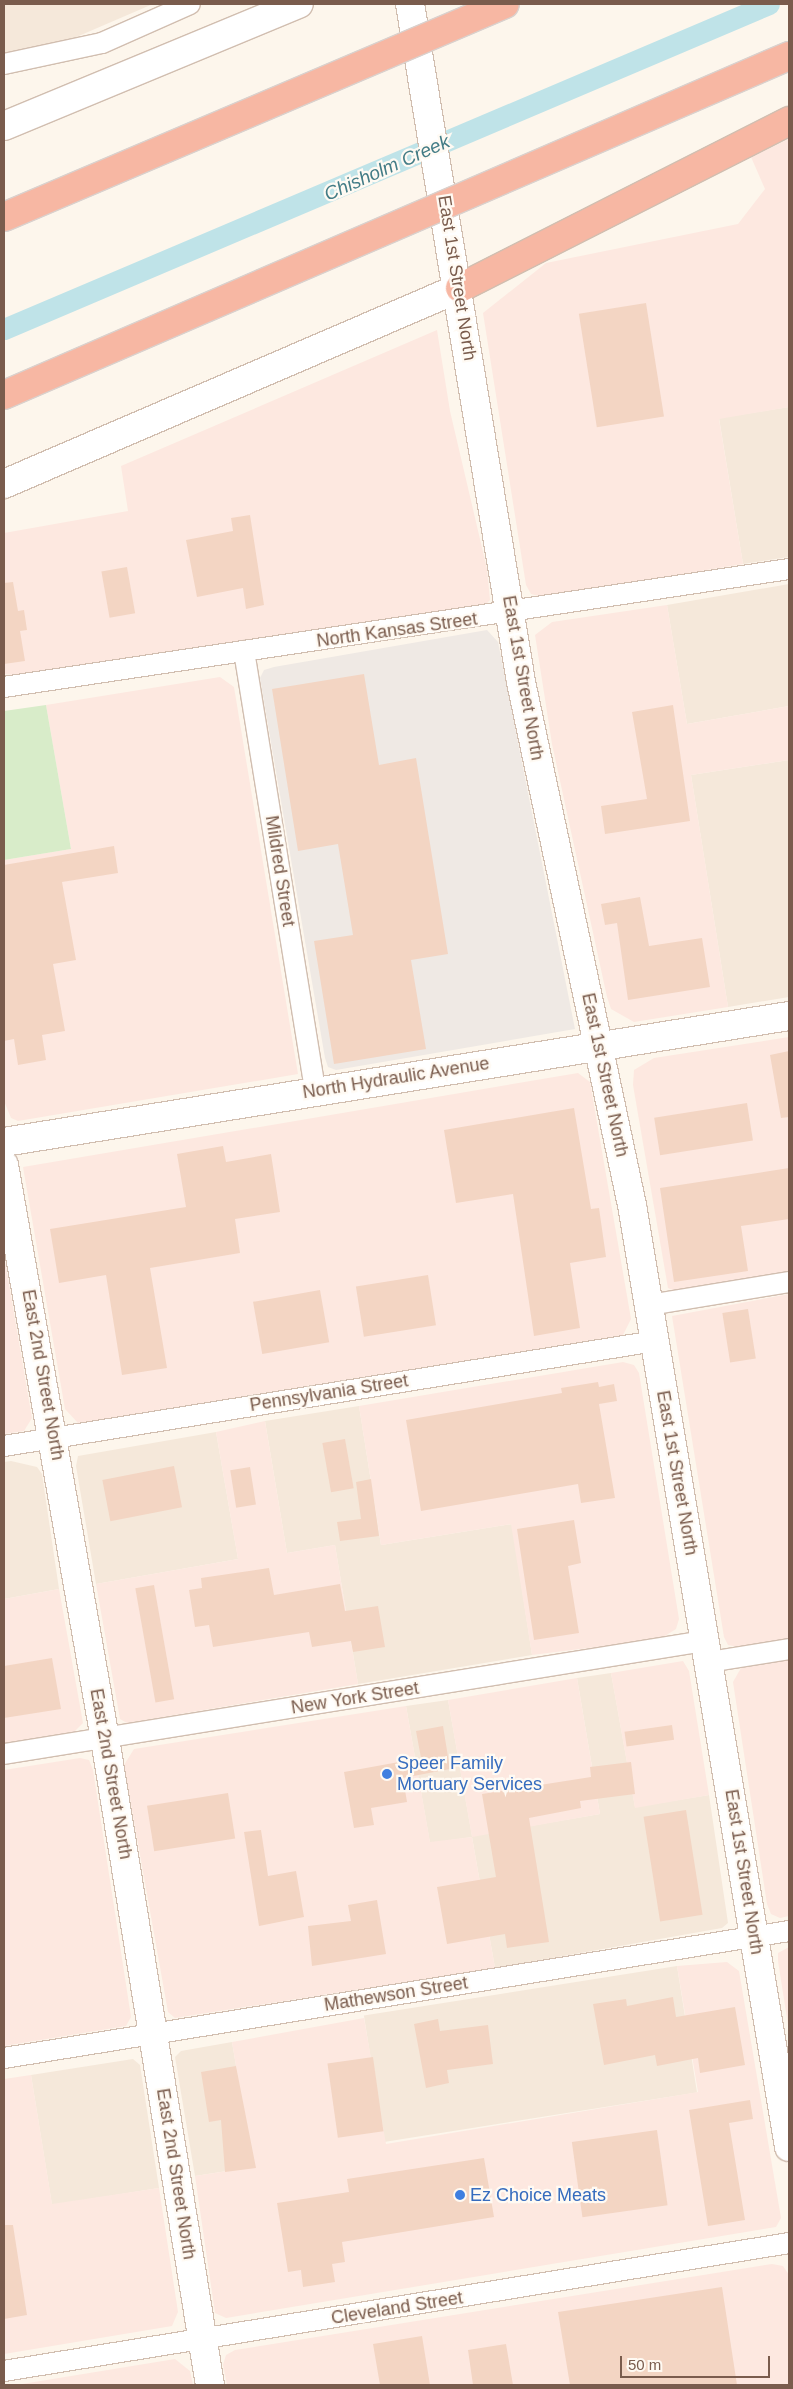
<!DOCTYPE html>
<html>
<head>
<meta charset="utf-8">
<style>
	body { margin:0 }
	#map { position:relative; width:793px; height:2389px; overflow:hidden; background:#fdf6ec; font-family:Arial,sans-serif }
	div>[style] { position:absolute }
	.residential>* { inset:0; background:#f5e8da; transform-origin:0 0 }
	.commercial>* { inset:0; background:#fde8e0 }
	.industrial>* { inset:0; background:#efe9e4 }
	.green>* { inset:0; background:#d8ecc9 }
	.canal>* { height:21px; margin:-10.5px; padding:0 10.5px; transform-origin:10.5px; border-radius:10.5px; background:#bfe3e8 }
	.building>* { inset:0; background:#f3d5c3; transform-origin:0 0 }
	.roads { filter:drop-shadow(1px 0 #d1beb0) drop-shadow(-1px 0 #d1beb0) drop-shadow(0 1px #d1beb0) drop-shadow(0 -1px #d1beb0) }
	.street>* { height:20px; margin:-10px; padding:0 10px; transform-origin:10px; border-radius:10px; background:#fff }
	.secondary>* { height:28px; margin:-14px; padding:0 14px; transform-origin:14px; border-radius:14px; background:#fff }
	.highway>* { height:28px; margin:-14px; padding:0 14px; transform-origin:14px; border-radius:14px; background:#f7b7a3 }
	.bridges { filter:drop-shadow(1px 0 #dad1cd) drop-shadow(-1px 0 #dad1cd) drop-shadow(0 1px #dad1cd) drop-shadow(0 -1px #dad1cd) }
	.highway-bridge>* { height:28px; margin:-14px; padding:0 14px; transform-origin:14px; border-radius:14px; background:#f7b7a3 }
	.dots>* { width:14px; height:14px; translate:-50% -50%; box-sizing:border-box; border:2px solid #fffaf3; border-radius:50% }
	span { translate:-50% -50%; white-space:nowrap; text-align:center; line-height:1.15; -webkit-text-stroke:4.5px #fffaf3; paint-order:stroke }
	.street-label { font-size:18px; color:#7a5c4d }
	.shop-label { font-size:18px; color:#366cbe }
	.left { translate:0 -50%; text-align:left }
	.water-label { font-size:19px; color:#437c86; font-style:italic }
	.frame { position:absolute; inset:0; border:5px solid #7a5c4d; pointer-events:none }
	.scale { position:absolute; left:620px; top:2356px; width:150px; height:22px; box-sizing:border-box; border:2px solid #7a5c4d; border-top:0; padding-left:6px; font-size:15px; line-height:18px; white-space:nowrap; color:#7a5c4d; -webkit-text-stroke:4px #fffaf3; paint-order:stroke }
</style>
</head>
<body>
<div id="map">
	<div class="residential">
		<div style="clip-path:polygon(4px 4px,153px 4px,74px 38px,4px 55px)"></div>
		<div style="clip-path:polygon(789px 407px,789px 557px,743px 564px,719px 418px)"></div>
		<div style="clip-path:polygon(789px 584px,789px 706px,687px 724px,667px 605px)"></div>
		<div style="clip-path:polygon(789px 760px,789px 997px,728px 1007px,691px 775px)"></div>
		<div style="clip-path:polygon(359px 1406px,381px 1545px,512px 1524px,532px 1655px,358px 1684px,335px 1545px,287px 1553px,265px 1421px)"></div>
		<div style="clip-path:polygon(216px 1432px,238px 1559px,96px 1584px,76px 1466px,78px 1456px)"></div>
		<div style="clip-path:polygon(11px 1461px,37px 1467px,42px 1474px,59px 1589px,4px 1599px,4px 1462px)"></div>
		<div style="clip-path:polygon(611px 1673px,635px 1807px,709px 1795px,728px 1923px,722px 1928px,495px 1968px,472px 1837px,430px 1843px,406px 1706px,448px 1700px,472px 1836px,600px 1814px,577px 1678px)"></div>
		<div style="left:677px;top:1966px;width:128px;height:317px;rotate:81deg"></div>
		<div style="clip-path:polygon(232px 2042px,253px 2167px,195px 2176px,175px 2057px,181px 2051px)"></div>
		<div style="clip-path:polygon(133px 2059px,140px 2065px,159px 2188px,52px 2205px,31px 2075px)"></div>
	</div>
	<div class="commercial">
		<div style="clip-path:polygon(789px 139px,789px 407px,719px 419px,743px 564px,543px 597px,531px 594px,526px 585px,483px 313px,546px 263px,738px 224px,765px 189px,751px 157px)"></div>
		<div style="clip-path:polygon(437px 330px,450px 411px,487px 569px,490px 600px,485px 605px,26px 676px,4px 674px,4px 533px,128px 511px,121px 466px)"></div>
		<div style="clip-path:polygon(667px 605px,687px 724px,789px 706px,789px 760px,691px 775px,728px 1007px,634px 1022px,611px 1009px,607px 997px,552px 744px,535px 635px,552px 622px)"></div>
		<div style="clip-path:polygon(220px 677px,234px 687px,298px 1074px,18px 1121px,11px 1118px,4px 1101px,4px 860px,71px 849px,46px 705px)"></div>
		<div style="clip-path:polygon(789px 1037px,789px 1274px,677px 1292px,668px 1288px,633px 1085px,634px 1070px,654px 1058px)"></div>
		<div style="clip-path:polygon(578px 1073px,590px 1082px,631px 1319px,623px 1335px,78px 1423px,65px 1409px,23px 1167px)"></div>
		<div style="clip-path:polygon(4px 1255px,32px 1418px,24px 1431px,4px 1434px)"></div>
		<div style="clip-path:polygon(789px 1294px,789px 1639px,738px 1647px,728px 1645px,724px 1637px,672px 1316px)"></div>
		<div style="clip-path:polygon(623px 1362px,634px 1365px,639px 1373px,679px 1619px,676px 1629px,660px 1639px,532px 1655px,511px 1524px,381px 1545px,359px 1406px)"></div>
		<div style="clip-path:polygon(265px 1421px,287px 1553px,335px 1545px,358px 1684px,127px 1723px,120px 1719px,96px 1584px,238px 1559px,216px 1432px)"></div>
		<div style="clip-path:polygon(59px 1589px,83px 1723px,72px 1734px,4px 1746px,4px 1599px)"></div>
		<div style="clip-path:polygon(789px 1659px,789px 1916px,780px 1918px,771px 1914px,767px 1904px,733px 1682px,741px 1668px)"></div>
		<div style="clip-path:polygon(683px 1661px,689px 1671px,709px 1795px,635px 1808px,611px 1673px)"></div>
		<div style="clip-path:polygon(577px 1678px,600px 1814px,472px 1837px,495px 1968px,175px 2018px,168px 2012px,124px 1765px,134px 1749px,406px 1706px,430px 1842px,472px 1837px,448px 1700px)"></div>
		<div style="clip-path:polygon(80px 1758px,89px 1760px,93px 1770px,131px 2017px,126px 2026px,4px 2046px,4px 1770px)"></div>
		<div style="clip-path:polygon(789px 1947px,789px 2031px,778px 1961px,778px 1953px)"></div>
		<div style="clip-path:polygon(727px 1962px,739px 1971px,781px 2218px,776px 2227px,226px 2318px,215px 2313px,195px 2176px,253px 2167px,232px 2042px,364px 2018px,386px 2144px,698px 2092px,677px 1966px)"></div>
		<div style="clip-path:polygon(31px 2075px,52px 2204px,159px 2188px,178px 2312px,172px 2326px,4px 2354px,4px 2079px)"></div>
		<div style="clip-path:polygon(772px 2264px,783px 2266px,789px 2275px,789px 2385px,227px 2385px,223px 2365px,226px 2355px,235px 2350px)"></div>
		<div style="clip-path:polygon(175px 2359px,190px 2371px,193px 2385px,16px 2385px)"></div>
	</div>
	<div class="industrial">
		<div style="clip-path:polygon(487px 630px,498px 642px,575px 1029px,336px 1070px,328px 1067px,325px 1058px,260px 678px,264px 670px,274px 667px)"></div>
	</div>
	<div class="green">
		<div style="clip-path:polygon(46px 705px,71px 849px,4px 860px,4px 711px)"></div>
	</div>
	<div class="canal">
		<div style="left:4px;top:329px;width:831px;rotate:-23.02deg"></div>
	</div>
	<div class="building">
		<div style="left:646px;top:303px;width:115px;height:68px;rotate:81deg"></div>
		<div style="clip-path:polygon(250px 515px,264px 605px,246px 609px,243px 588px,197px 597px,186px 540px,233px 531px,231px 518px)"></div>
		<div style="left:127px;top:567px;width:47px;height:26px;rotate:80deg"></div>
		<div style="clip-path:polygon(13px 582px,18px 611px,24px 610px,27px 630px,20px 631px,25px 661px,4px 664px,4px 583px)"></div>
		<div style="clip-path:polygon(364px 674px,379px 765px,416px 758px,448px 954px,411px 960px,426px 1049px,334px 1064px,314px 941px,353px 935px,338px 844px,298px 851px,272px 689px)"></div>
		<div style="clip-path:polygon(673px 705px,690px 821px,605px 834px,601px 806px,647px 799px,632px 712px)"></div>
		<div style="clip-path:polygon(114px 846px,118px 873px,62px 882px,76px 960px,53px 964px,65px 1031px,42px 1035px,46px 1060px,18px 1065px,14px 1039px,4px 1041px,4px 865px)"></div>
		<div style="clip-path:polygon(640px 897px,649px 946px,702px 938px,710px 987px,628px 1000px,617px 923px,605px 925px,601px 904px)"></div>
		<div style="clip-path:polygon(789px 1051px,789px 1117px,781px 1118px,770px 1055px)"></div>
		<div style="left:747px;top:1103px;width:38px;height:94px;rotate:81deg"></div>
		<div style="clip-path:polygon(574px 1108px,591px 1209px,599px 1208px,606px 1257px,570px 1263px,580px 1328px,534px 1336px,513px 1194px,456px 1203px,444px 1130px)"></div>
		<div style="clip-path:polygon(223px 1146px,226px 1162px,271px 1154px,280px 1212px,235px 1219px,240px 1253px,150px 1268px,167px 1368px,122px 1375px,106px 1275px,59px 1283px,50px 1229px,186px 1207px,177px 1154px)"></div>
		<div style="clip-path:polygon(789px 1168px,789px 1219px,741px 1226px,748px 1271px,674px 1282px,660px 1188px)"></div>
		<div style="left:428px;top:1275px;width:51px;height:73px;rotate:81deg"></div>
		<div style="left:320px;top:1290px;width:53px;height:68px;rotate:80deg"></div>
		<div style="left:748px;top:1309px;width:50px;height:26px;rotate:81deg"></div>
		<div style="clip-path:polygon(598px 1382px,599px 1387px,614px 1384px,617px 1401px,599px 1404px,615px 1498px,581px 1503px,578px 1484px,421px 1511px,406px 1420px,562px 1393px,561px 1388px)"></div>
		<div style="left:345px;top:1439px;width:50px;height:23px;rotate:80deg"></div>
		<div style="left:174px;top:1466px;width:42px;height:73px;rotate:79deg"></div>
		<div style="left:250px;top:1467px;width:38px;height:20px;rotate:81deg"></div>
		<div style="clip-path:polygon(371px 1479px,379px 1536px,340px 1541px,337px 1522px,361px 1519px,356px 1482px)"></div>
		<div style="clip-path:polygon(574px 1520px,581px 1563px,568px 1566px,579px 1633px,534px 1640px,517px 1529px)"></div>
		<div style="clip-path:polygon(269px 1568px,274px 1595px,340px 1584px,345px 1611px,378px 1606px,385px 1647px,353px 1652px,351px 1641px,312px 1647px,309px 1632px,213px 1647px,209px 1625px,195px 1627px,189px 1590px,202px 1588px,201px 1578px)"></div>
		<div style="left:154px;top:1585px;width:116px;height:19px;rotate:80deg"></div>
		<div style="clip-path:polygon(52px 1658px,61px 1709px,4px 1718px,4px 1666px)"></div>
		<div style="left:672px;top:1725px;width:15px;height:48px;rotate:82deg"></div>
		<div style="clip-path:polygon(443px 1726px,450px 1769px,403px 1778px,407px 1802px,371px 1808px,374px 1825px,354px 1828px,344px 1772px,421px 1758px,416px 1731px)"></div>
		<div style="clip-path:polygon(631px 1762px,635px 1794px,580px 1801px,581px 1808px,529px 1818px,549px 1942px,507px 1948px,505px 1934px,447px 1944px,437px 1887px,496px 1877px,482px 1794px,591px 1777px,590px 1767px)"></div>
		<div style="left:228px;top:1793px;width:46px;height:82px;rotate:81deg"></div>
		<div style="left:686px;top:1810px;width:106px;height:43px;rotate:81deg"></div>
		<div style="clip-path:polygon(261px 1830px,268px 1876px,296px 1871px,304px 1917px,259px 1926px,244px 1832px)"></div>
		<div style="clip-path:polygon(377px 1900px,386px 1954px,312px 1966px,308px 1926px,351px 1921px,348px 1905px)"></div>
		<div style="clip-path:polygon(673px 1997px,676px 2017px,735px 2007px,745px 2065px,700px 2073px,698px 2058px,657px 2066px,655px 2055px,604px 2065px,593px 2004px,626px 1999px,627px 2006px)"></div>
		<div style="clip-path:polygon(438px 2019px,440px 2031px,488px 2025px,493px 2064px,447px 2070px,449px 2083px,426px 2088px,414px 2024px)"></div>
		<div style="left:373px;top:2057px;width:75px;height:46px;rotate:82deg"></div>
		<div style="clip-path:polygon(236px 2066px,256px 2168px,225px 2172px,221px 2120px,209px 2122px,201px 2072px)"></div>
		<div style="clip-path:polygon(750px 2100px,753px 2119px,729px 2123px,745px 2220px,708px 2226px,689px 2110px)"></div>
		<div style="left:657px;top:2130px;width:76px;height:86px;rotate:82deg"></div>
		<div style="clip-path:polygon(484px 2158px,494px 2217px,342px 2242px,345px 2262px,332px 2264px,335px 2282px,303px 2287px,301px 2270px,288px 2272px,277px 2203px,349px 2192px,347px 2179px)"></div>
		<div style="clip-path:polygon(4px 2225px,13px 2225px,27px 2315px,4px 2319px)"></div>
		<div style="clip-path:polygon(722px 2287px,737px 2385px,570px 2385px,558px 2312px)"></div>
		<div style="clip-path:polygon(422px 2336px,430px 2385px,380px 2385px,373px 2344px)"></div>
		<div style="clip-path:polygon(506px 2344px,513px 2385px,473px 2385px,468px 2350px)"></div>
	</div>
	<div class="roads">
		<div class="street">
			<div style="left:4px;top:64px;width:100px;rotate:-12.1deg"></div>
			<div style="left:102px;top:43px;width:96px;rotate:-23.9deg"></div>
			<div style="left:244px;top:651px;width:446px;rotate:80.8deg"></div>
			<div style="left:4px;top:687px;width:794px;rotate:-8.55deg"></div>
			<div style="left:649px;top:1305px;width:142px;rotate:-9.3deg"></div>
			<div style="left:4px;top:1446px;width:659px;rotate:-9.16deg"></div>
			<div style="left:709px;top:1662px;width:81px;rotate:-9.2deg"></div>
			<div style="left:4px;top:1754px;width:710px;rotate:-9.16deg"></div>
			<div style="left:4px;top:2058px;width:795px;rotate:-9.19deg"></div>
			<div style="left:4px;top:2371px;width:795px;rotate:-9.26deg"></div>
		</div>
		<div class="secondary">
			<div style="left:410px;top:4px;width:687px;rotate:80.7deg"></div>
			<div style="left:521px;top:682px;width:535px;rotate:78.02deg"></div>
			<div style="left:632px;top:1205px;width:955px;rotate:80.54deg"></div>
			<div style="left:4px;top:126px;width:319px;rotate:-22.5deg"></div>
			<div style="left:4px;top:484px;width:496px;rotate:-23.3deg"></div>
			<div style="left:4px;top:1142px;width:795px;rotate:-9.12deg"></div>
			<div style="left:4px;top:1165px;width:583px;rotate:80.02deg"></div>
			<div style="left:105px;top:1739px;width:654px;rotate:80.77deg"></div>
		</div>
		<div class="highway">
			<div style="left:460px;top:288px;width:369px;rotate:-26.9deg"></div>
		</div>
	</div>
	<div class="bridges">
		<div class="highway-bridge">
			<div style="left:4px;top:217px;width:544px;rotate:-23.03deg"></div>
			<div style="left:4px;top:395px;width:855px;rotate:-23.36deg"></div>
		</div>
	</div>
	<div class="dots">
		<div style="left:387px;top:1774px;background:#3f7fe0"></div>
		<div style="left:460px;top:2195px;background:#3f7fe0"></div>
	</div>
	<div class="street-label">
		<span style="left:457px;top:278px;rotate:81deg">East 1st Street North</span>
		<span style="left:397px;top:630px;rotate:-8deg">North Kansas Street</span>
		<span style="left:523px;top:678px;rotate:80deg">East 1st Street North</span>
		<span style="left:280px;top:871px;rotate:81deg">Mildred Street</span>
		<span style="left:605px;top:1075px;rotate:78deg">East 1st Street North</span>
		<span style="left:396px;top:1078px;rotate:-9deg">North Hydraulic Avenue</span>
		<span style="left:43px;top:1375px;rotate:80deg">East 2nd Street North</span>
		<span style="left:329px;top:1393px;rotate:-9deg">Pennsylvania Street</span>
		<span style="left:677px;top:1473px;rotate:80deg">East 1st Street North</span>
		<span style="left:355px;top:1698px;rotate:-9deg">New York Street</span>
		<span style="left:111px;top:1774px;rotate:80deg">East 2nd Street North</span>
		<span style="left:744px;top:1872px;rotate:81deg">East 1st Street North</span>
		<span style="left:396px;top:1994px;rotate:-9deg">Mathewson Street</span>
		<span style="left:176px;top:2174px;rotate:81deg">East 2nd Street North</span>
		<span style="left:397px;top:2308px;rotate:-9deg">Cleveland Street</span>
	</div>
	<div class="shop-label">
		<span class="left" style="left:397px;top:1774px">Speer Family<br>Mortuary Services</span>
		<span class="left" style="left:470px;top:2195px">Ez Choice Meats</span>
	</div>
	<div class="water-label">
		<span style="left:387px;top:168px;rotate:-24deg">Chisholm Creek</span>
	</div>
	<div class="frame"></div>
	<div class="scale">50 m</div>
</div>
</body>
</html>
